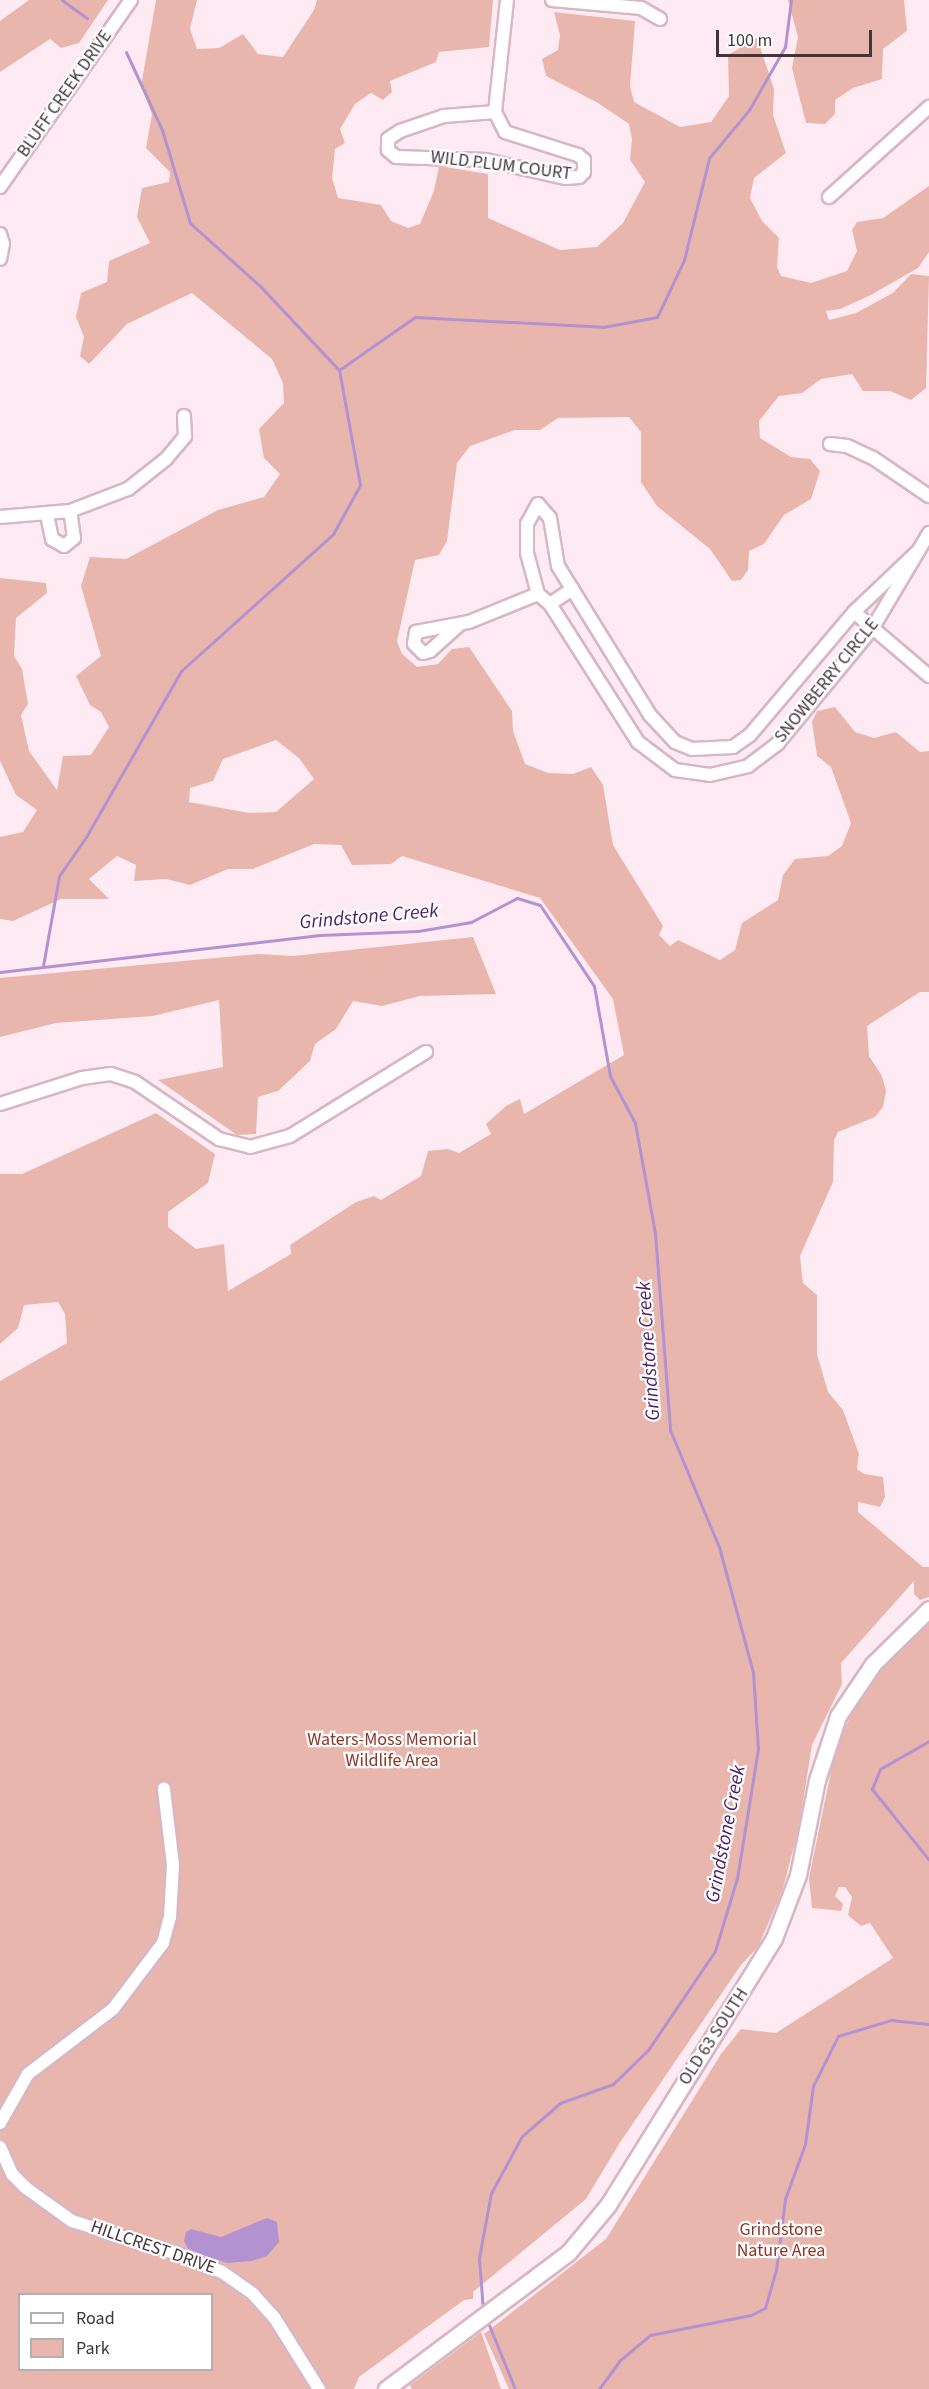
<!DOCTYPE html>
<html>
<head>
<meta charset="utf-8">
<style>
	body { margin:0 }
	#map { position:relative; width:929px; height:2389px; overflow:hidden; background:#feeaf3; font-family:"Source Sans 3",sans-serif }
	div>[style] { position:absolute }
	.green>* { inset:0; background:#e9b6ad }
	.water>* { inset:0; background:#b392d1 }
	.stream>* { height:3px; margin:-1.5px; padding:0 1.5px; transform-origin:1.5px; border-radius:1.5px; background:#b392d1 }
	.roads { filter:drop-shadow(2px 0 #d7b7c5) drop-shadow(-2px 0 #d7b7c5) drop-shadow(0 2px #d7b7c5) drop-shadow(0 -2px #d7b7c5) }
	.minor>* { height:12px; margin:-6px; padding:0 6px; transform-origin:6px; border-radius:6px; background:#fff }
	.major>* { height:15px; margin:-7.5px; padding:0 7.5px; transform-origin:7.5px; border-radius:7.5px; background:#fff }
	span { translate:-50% -50%; white-space:nowrap; text-align:center; line-height:1.15; -webkit-text-stroke:4.5px #fff; paint-order:stroke }
	.street-label { font-size:18px; color:#42353b }
	.park-label { font-size:18px; color:#903628 }
	.water-label { font-size:20px; color:#4a1f69; font-style:italic }
	.legend { position:absolute; left:18px; top:2293px; width:195px; height:78px; box-sizing:border-box; background:#fff; border:2px solid #b3aeb1; margin:0; padding:8px 10px; list-style:none; font-size:18px; color:#42353b }
	.legend li { display:flex; align-items:center; gap:12px; height:30px }
	.legend b { width:30px; border:2px solid #b3aeb1 }
	.scale { position:absolute; left:716px; top:30px; width:156px; height:27px; box-sizing:border-box; border:3px solid #42353b; border-top:0; padding-left:8px; font-size:18px; line-height:21px; white-space:nowrap; color:#42353b; -webkit-text-stroke:4px #fff; paint-order:stroke }
</style>
</head>
<body>
<div id="map">
	<div class="green">
		<div style="clip-path:polygon(29px 0,108px 0,79px 43px,61px 48px,50px 39px,0 72px,0 21px)"></div>
		<div style="clip-path:polygon(evenodd,156px 0,197px 0,190px 29px,197px 49px,219px 48px,243px 34px,258px 54px,283px 57px,314px 10px,317px 0,493px 0,489px 47px,439px 52px,436px 62px,390px 81px,392px 92px,383px 100px,371px 93px,355px 104px,340px 129px,345px 143px,335px 149px,332px 178px,338px 198px,381px 205px,391px 221px,408px 228px,420px 224px,434px 191px,439px 166px,488px 174px,488px 218px,560px 250px,597px 247px,623px 223px,645px 182px,630px 160px,632px 139px,629px 124px,598px 103px,546px 76px,542px 59px,558px 50px,560px 35px,554px 12px,635px 21px,630px 86px,634px 102px,680px 127px,711px 122px,729px 96px,728px 55px,757px 38px,774px 89px,773px 115px,786px 153px,754px 178px,750px 198px,762px 221px,779px 238px,777px 267px,781px 276px,811px 283px,847px 271px,857px 251px,852px 230px,857px 222px,883px 218px,929px 186px,929px 252px,918px 268px,869px 296px,840px 309px,826px 311px,829px 320px,856px 313px,893px 293px,911px 274px,929px 276px,926px 388px,911px 400px,890px 391px,863px 391px,852px 374px,821px 379px,802px 393px,779px 396px,759px 421px,760px 438px,791px 457px,810px 459px,820px 471px,811px 499px,784px 515px,764px 544px,749px 551px,748px 570px,741px 580px,732px 581px,710px 549px,657px 506px,641px 482px,641px 432px,629px 417px,558px 418px,540px 430px,515px 430px,470px 446px,457px 463px,447px 541px,439px 555px,415px 560px,397px 641px,402px 654px,417px 667px,438px 664px,452px 649px,469px 647px,512px 711px,513px 731px,525px 764px,548px 773px,573px 774px,591px 767px,603px 785px,613px 845px,663px 926px,659px 935px,670px 946px,678px 940px,720px 960px,735px 950px,742px 923px,778px 900px,783px 875px,795px 859px,828px 856px,842px 846px,851px 823px,831px 767px,817px 756px,812px 722px,817px 711px,835px 707px,855px 732px,874px 738px,896px 732px,920px 752px,929px 751px,929px 992px,920px 992px,867px 1026px,869px 1056px,882px 1076px,886px 1091px,883px 1107px,875px 1117px,838px 1132px,834px 1140px,833px 1182px,800px 1256px,803px 1283px,817px 1295px,817px 1354px,828px 1392px,843px 1410px,859px 1454px,857px 1469px,864px 1474px,883px 1477px,885px 1497px,880px 1507px,858px 1502px,858px 1512px,923px 1567px,929px 1567px,929px 1597px,920px 1600px,914px 1594px,914px 1581px,841px 1663px,842px 1684px,812px 1745px,799px 1827px,782px 1892px,758px 1947px,741px 1965px,619px 2144px,586px 2199px,473px 2292px,473px 2299px,464px 2300px,359px 2377px,354px 2389px,0 2389px,0 1381px,67px 1343px,65px 1314px,58px 1302px,24px 1305px,18px 1328px,0 1344px,0 1174px,22px 1174px,156px 1113px,215px 1154px,208px 1183px,168px 1212px,168px 1227px,196px 1249px,224px 1244px,228px 1291px,291px 1254px,290px 1245px,356px 1202px,374px 1196px,381px 1200px,421px 1176px,428px 1151px,448px 1149px,459px 1153px,491px 1134px,486px 1124px,506px 1106px,520px 1099px,524px 1114px,624px 1055px,613px 999px,540px 898px,402px 856px,391px 864px,352px 865px,341px 845px,314px 844px,253px 869px,228px 869px,190px 885px,166px 879px,134px 881px,136px 865px,117px 856px,89px 879px,109px 899px,61px 899px,13px 921px,0 919px,0 837px,23px 832px,37px 810px,16px 795px,0 761px,0 578px,46px 583px,47px 593px,16px 618px,14px 656px,22px 669px,28px 704px,21px 715px,29px 751px,57px 790px,63px 756px,91px 755px,109px 727px,101px 712px,90px 705px,76px 676px,101px 656px,81px 586px,90px 557px,126px 559px,218px 510px,264px 497px,280px 474px,264px 458px,259px 429px,284px 403px,283px 383px,272px 359px,192px 293px,127px 324px,89px 364px,80px 356px,84px 337px,76px 317px,81px 293px,107px 282px,109px 261px,150px 243px,137px 217px,142px 188px,169px 182px,170px 172px,146px 148px,152px 114px,141px 86px,156px 0,276px 740px,299px 758px,314px 779px,276px 812px,249px 813px,189px 802px,190px 788px,213px 781px,223px 759px,276px 740px,156px 0,20px 2294px,212px 2294px,212px 2370px,20px 2370px,20px 2294px)"></div>
		<div style="clip-path:polygon(788px 0,904px 0,907px 31px,883px 49px,882px 79px,853px 88px,835px 100px,835px 114px,825px 124px,806px 123px,792px 68px,798px 37px)"></div>
		<div style="clip-path:polygon(473px 937px,496px 994px,420px 996px,382px 1006px,353px 1001px,336px 1029px,315px 1044px,310px 1061px,278px 1091px,258px 1097px,256px 1134px,237px 1135px,158px 1080px,223px 1067px,219px 1000px,153px 1016px,56px 1023px,0 1037px,0 978px,258px 954px,293px 956px)"></div>
		<div style="clip-path:polygon(929px 1624px,929px 2389px,509px 2389px,484px 2334px,606px 2239px,721px 2054px,741px 2029px,776px 2033px,893px 1958px,870px 1923px,861px 1926px,848px 1915px,852px 1897px,845px 1887px,839px 1887px,835px 1896px,843px 1904px,841px 1911px,812px 1908px,809px 1878px,836px 1747px,852px 1713px,889px 1660px)"></div>
		<div style="clip-path:polygon(481px 2332px,501px 2389px,412px 2389px,410px 2385px)"></div>
	</div>
	<div class="water">
		<div style="clip-path:polygon(267px 2218px,277px 2222px,279px 2242px,267px 2256px,252px 2261px,227px 2263px,189px 2251px,184px 2241px,186px 2232px,191px 2229px,221px 2237px)"></div>
	</div>
	<div class="stream">
		<div style="left:62px;top:0;width:31px;rotate:36deg"></div>
		<div style="left:126px;top:52px;width:86px;rotate:65.2deg"></div>
		<div style="left:162px;top:130px;width:97px;rotate:73.2deg"></div>
		<div style="left:190px;top:223px;width:96px;rotate:42deg"></div>
		<div style="left:261px;top:287px;width:114px;rotate:46.8deg"></div>
		<div style="left:43px;top:966px;width:91px;rotate:-79.9deg"></div>
		<div style="left:59px;top:876px;width:47px;rotate:-55.3deg"></div>
		<div style="left:86px;top:837px;width:191px;rotate:-60.2deg"></div>
		<div style="left:181px;top:671px;width:205px;rotate:-42deg"></div>
		<div style="left:333px;top:534px;width:56px;rotate:-61.1deg"></div>
		<div style="left:360px;top:485px;width:117px;rotate:-100.3deg"></div>
		<div style="left:339px;top:370px;width:93px;rotate:-34.9deg"></div>
		<div style="left:415px;top:317px;width:188px;rotate:3deg"></div>
		<div style="left:603px;top:327px;width:55px;rotate:-10.5deg"></div>
		<div style="left:657px;top:317px;width:63px;rotate:-64.7deg"></div>
		<div style="left:684px;top:260px;width:105px;rotate:-76.2deg"></div>
		<div style="left:709px;top:158px;width:62px;rotate:-50.2deg"></div>
		<div style="left:749px;top:110px;width:73px;rotate:-60.3deg"></div>
		<div style="left:785px;top:47px;width:47px;rotate:-82.7deg"></div>
		<div style="left:0;top:972px;width:322px;rotate:-6.6deg"></div>
		<div style="left:320px;top:935px;width:98px;rotate:-2.3deg"></div>
		<div style="left:418px;top:931px;width:54px;rotate:-9.6deg"></div>
		<div style="left:471px;top:922px;width:52px;rotate:-27.6deg"></div>
		<div style="left:517px;top:898px;width:24px;rotate:17deg"></div>
		<div style="left:540px;top:905px;width:97px;rotate:56.3deg"></div>
		<div style="left:594px;top:986px;width:91px;rotate:79.9deg"></div>
		<div style="left:610px;top:1076px;width:53px;rotate:62deg"></div>
		<div style="left:635px;top:1123px;width:112px;rotate:79.7deg"></div>
		<div style="left:655px;top:1233px;width:198px;rotate:85.6deg"></div>
		<div style="left:670px;top:1430px;width:127px;rotate:67.3deg"></div>
		<div style="left:719px;top:1547px;width:130px;rotate:74.8deg"></div>
		<div style="left:753px;top:1672px;width:77px;rotate:86.3deg"></div>
		<div style="left:758px;top:1749px;width:131px;rotate:99.2deg"></div>
		<div style="left:737px;top:1878px;width:76px;rotate:106.8deg"></div>
		<div style="left:715px;top:1951px;width:120px;rotate:124.1deg"></div>
		<div style="left:648px;top:2050px;width:49px;rotate:135.8deg"></div>
		<div style="left:613px;top:2084px;width:56px;rotate:160.3deg"></div>
		<div style="left:560px;top:2103px;width:50px;rotate:139deg"></div>
		<div style="left:522px;top:2136px;width:65px;rotate:118.5deg"></div>
		<div style="left:491px;top:2193px;width:66px;rotate:100.5deg"></div>
		<div style="left:479px;top:2258px;width:53px;rotate:85.7deg"></div>
		<div style="left:929px;top:1741px;width:56px;rotate:150.3deg"></div>
		<div style="left:880px;top:1769px;width:22px;rotate:112deg"></div>
		<div style="left:872px;top:1789px;width:91px;rotate:51.2deg"></div>
		<div style="left:487px;top:2320px;width:74px;rotate:67.9deg"></div>
		<div style="left:599px;top:2389px;width:34px;rotate:-54deg"></div>
		<div style="left:619px;top:2361px;width:40px;rotate:-40deg"></div>
		<div style="left:650px;top:2335px;width:103px;rotate:-11.2deg"></div>
		<div style="left:751px;top:2315px;width:16px;rotate:-27deg"></div>
		<div style="left:765px;top:2308px;width:40px;rotate:-74deg"></div>
		<div style="left:776px;top:2270px;width:72px;rotate:-82.8deg"></div>
		<div style="left:785px;top:2199px;width:59px;rotate:-70deg"></div>
		<div style="left:805px;top:2144px;width:59px;rotate:-82.1deg"></div>
		<div style="left:813px;top:2086px;width:56px;rotate:-63.4deg"></div>
		<div style="left:838px;top:2036px;width:55px;rotate:-16.8deg"></div>
		<div style="left:891px;top:2020px;width:38px;rotate:6deg"></div>
	</div>
	<div class="roads">
		<div class="minor">
			<div style="left:552px;top:0;width:89px;rotate:5.1deg"></div>
			<div style="left:641px;top:8px;width:22px;rotate:30deg"></div>
			<div style="left:495px;top:112px;width:22px;rotate:63deg"></div>
			<div style="left:505px;top:132px;width:77px;rotate:17.5deg"></div>
			<div style="left:578px;top:155px;width:8px;rotate:40deg"></div>
			<div style="left:584px;top:160px;width:12px;rotate:90deg"></div>
			<div style="left:584px;top:172px;width:7px;rotate:135deg"></div>
			<div style="left:579px;top:177px;width:14px;rotate:176deg"></div>
			<div style="left:565px;top:178px;width:81px;rotate:-167.2deg"></div>
			<div style="left:486px;top:160px;width:90px;rotate:-178.1deg"></div>
			<div style="left:396px;top:157px;width:11px;rotate:-139deg"></div>
			<div style="left:388px;top:150px;width:11px;rotate:-90deg"></div>
			<div style="left:388px;top:139px;width:14px;rotate:-34deg"></div>
			<div style="left:400px;top:131px;width:46px;rotate:-18.8deg"></div>
			<div style="left:444px;top:116px;width:51px;rotate:-4.5deg"></div>
			<div style="left:495px;top:112px;width:113px;rotate:-83.9deg"></div>
			<div style="left:0;top:187px;width:228px;rotate:-55deg"></div>
			<div style="left:829px;top:197px;width:135px;rotate:-42deg"></div>
			<div style="left:0;top:234px;width:10px;rotate:73deg"></div>
			<div style="left:3px;top:244px;width:15px;rotate:101deg"></div>
			<div style="left:830px;top:444px;width:17px;rotate:7deg"></div>
			<div style="left:847px;top:446px;width:29px;rotate:25deg"></div>
			<div style="left:873px;top:458px;width:68px;rotate:34.2deg"></div>
			<div style="left:47px;top:515px;width:25px;rotate:78deg"></div>
			<div style="left:52px;top:539px;width:14px;rotate:30deg"></div>
			<div style="left:64px;top:546px;width:13px;rotate:-39deg"></div>
			<div style="left:74px;top:538px;width:27px;rotate:-98deg"></div>
			<div style="left:0;top:517px;width:70px;rotate:-4.9deg"></div>
			<div style="left:70px;top:511px;width:62px;rotate:-20.8deg"></div>
			<div style="left:128px;top:489px;width:48px;rotate:-38.3deg"></div>
			<div style="left:166px;top:459px;width:30px;rotate:-50deg"></div>
			<div style="left:185px;top:436px;width:20px;rotate:-93deg"></div>
			<div style="left:917px;top:552px;width:87px;rotate:136.4deg"></div>
			<div style="left:854px;top:612px;width:161px;rotate:130.2deg"></div>
			<div style="left:750px;top:735px;width:21px;rotate:145deg"></div>
			<div style="left:733px;top:747px;width:41px;rotate:177.2deg"></div>
			<div style="left:692px;top:749px;width:18px;rotate:-158deg"></div>
			<div style="left:675px;top:742px;width:37px;rotate:-133deg"></div>
			<div style="left:650px;top:715px;width:175px;rotate:-121.7deg"></div>
			<div style="left:558px;top:566px;width:49px;rotate:-99.5deg"></div>
			<div style="left:550px;top:518px;width:18px;rotate:-131deg"></div>
			<div style="left:538px;top:504px;width:23px;rotate:119deg"></div>
			<div style="left:527px;top:524px;width:29px;rotate:90deg"></div>
			<div style="left:527px;top:553px;width:42px;rotate:75deg"></div>
			<div style="left:538px;top:594px;width:16px;rotate:40deg"></div>
			<div style="left:550px;top:604px;width:164px;rotate:57.5deg"></div>
			<div style="left:638px;top:742px;width:46px;rotate:37.1deg"></div>
			<div style="left:675px;top:770px;width:35px;rotate:8deg"></div>
			<div style="left:710px;top:775px;width:39px;rotate:-13deg"></div>
			<div style="left:748px;top:766px;width:38px;rotate:-37deg"></div>
			<div style="left:778px;top:743px;width:148px;rotate:-50.5deg"></div>
			<div style="left:872px;top:629px;width:112px;rotate:-59.3deg"></div>
			<div style="left:550px;top:604px;width:27px;rotate:-34deg"></div>
			<div style="left:854px;top:612px;width:99px;rotate:40.5deg"></div>
			<div style="left:460px;top:624px;width:40px;rotate:138deg"></div>
			<div style="left:430px;top:651px;width:7px;rotate:164deg"></div>
			<div style="left:423px;top:653px;width:13px;rotate:-135deg"></div>
			<div style="left:414px;top:644px;width:12px;rotate:-81deg"></div>
			<div style="left:416px;top:632px;width:54px;rotate:-10.7deg"></div>
			<div style="left:469px;top:622px;width:74px;rotate:-22.1deg"></div>
			<div style="left:0;top:1104px;width:86px;rotate:-17.6deg"></div>
			<div style="left:82px;top:1078px;width:29px;rotate:-8deg"></div>
			<div style="left:111px;top:1074px;width:25px;rotate:18deg"></div>
			<div style="left:135px;top:1082px;width:102px;rotate:34.2deg"></div>
			<div style="left:219px;top:1139px;width:32px;rotate:14deg"></div>
			<div style="left:250px;top:1147px;width:41px;rotate:-15.4deg"></div>
			<div style="left:290px;top:1136px;width:160px;rotate:-31.7deg"></div>
			<div style="left:0;top:2123px;width:56px;rotate:-60.3deg"></div>
			<div style="left:28px;top:2074px;width:107px;rotate:-37.4deg"></div>
			<div style="left:113px;top:2009px;width:83px;rotate:-52.9deg"></div>
			<div style="left:163px;top:1943px;width:27px;rotate:-75deg"></div>
			<div style="left:170px;top:1917px;width:52px;rotate:-86.7deg"></div>
			<div style="left:173px;top:1865px;width:77px;rotate:-96.8deg"></div>
			<div style="left:0;top:2147px;width:30px;rotate:66deg"></div>
			<div style="left:12px;top:2174px;width:20px;rotate:45deg"></div>
			<div style="left:26px;top:2188px;width:57px;rotate:35.7deg"></div>
			<div style="left:72px;top:2221px;width:114px;rotate:17.3deg"></div>
			<div style="left:181px;top:2255px;width:44px;rotate:22.5deg"></div>
			<div style="left:222px;top:2272px;width:38px;rotate:35deg"></div>
			<div style="left:253px;top:2294px;width:31px;rotate:48deg"></div>
			<div style="left:274px;top:2317px;width:85px;rotate:58deg"></div>
		</div>
		<div class="major">
			<div style="left:386px;top:2389px;width:227px;rotate:-36.8deg"></div>
			<div style="left:568px;top:2253px;width:62px;rotate:-50.2deg"></div>
			<div style="left:608px;top:2205px;width:314px;rotate:-58.1deg"></div>
			<div style="left:774px;top:1938px;width:67px;rotate:-69.1deg"></div>
			<div style="left:798px;top:1875px;width:97px;rotate:-78.7deg"></div>
			<div style="left:817px;top:1780px;width:67px;rotate:-71.8deg"></div>
			<div style="left:838px;top:1716px;width:63px;rotate:-56.1deg"></div>
			<div style="left:873px;top:1664px;width:78px;rotate:-44.5deg"></div>
		</div>
	</div>
	<div class="street-label">
		<span style="left:65px;top:94px;rotate:-55deg">BLUFF CREEK DRIVE</span>
		<span style="left:501px;top:166px;rotate:7deg">WILD PLUM COURT</span>
		<span style="left:827px;top:681px;rotate:-51deg">SNOWBERRY CIRCLE</span>
		<span style="left:714px;top:2037px;rotate:-57deg">OLD 63 SOUTH</span>
		<span style="left:153px;top:2248px;rotate:19deg">HILLCREST DRIVE</span>
	</div>
	<div class="park-label">
		<span style="left:392px;top:1751px">Waters-Moss Memorial<br>Wildlife Area</span>
		<span style="left:781px;top:2241px">Grindstone<br>Nature Area</span>
	</div>
	<div class="water-label">
		<span style="left:369px;top:917px;rotate:-5deg">Grindstone Creek</span>
		<span style="left:649px;top:1351px;rotate:-94deg">Grindstone Creek</span>
		<span style="left:726px;top:1834px;rotate:-79deg">Grindstone Creek</span>
	</div>
	<ul class="legend">
	<li><b style="height:8px;background:#fff"></b>Road</li>
	<li><b style="height:16px;background:#e9b6ad"></b>Park</li>
	</ul>
	<div class="scale">100 m</div>
</div>
</body>
</html>
